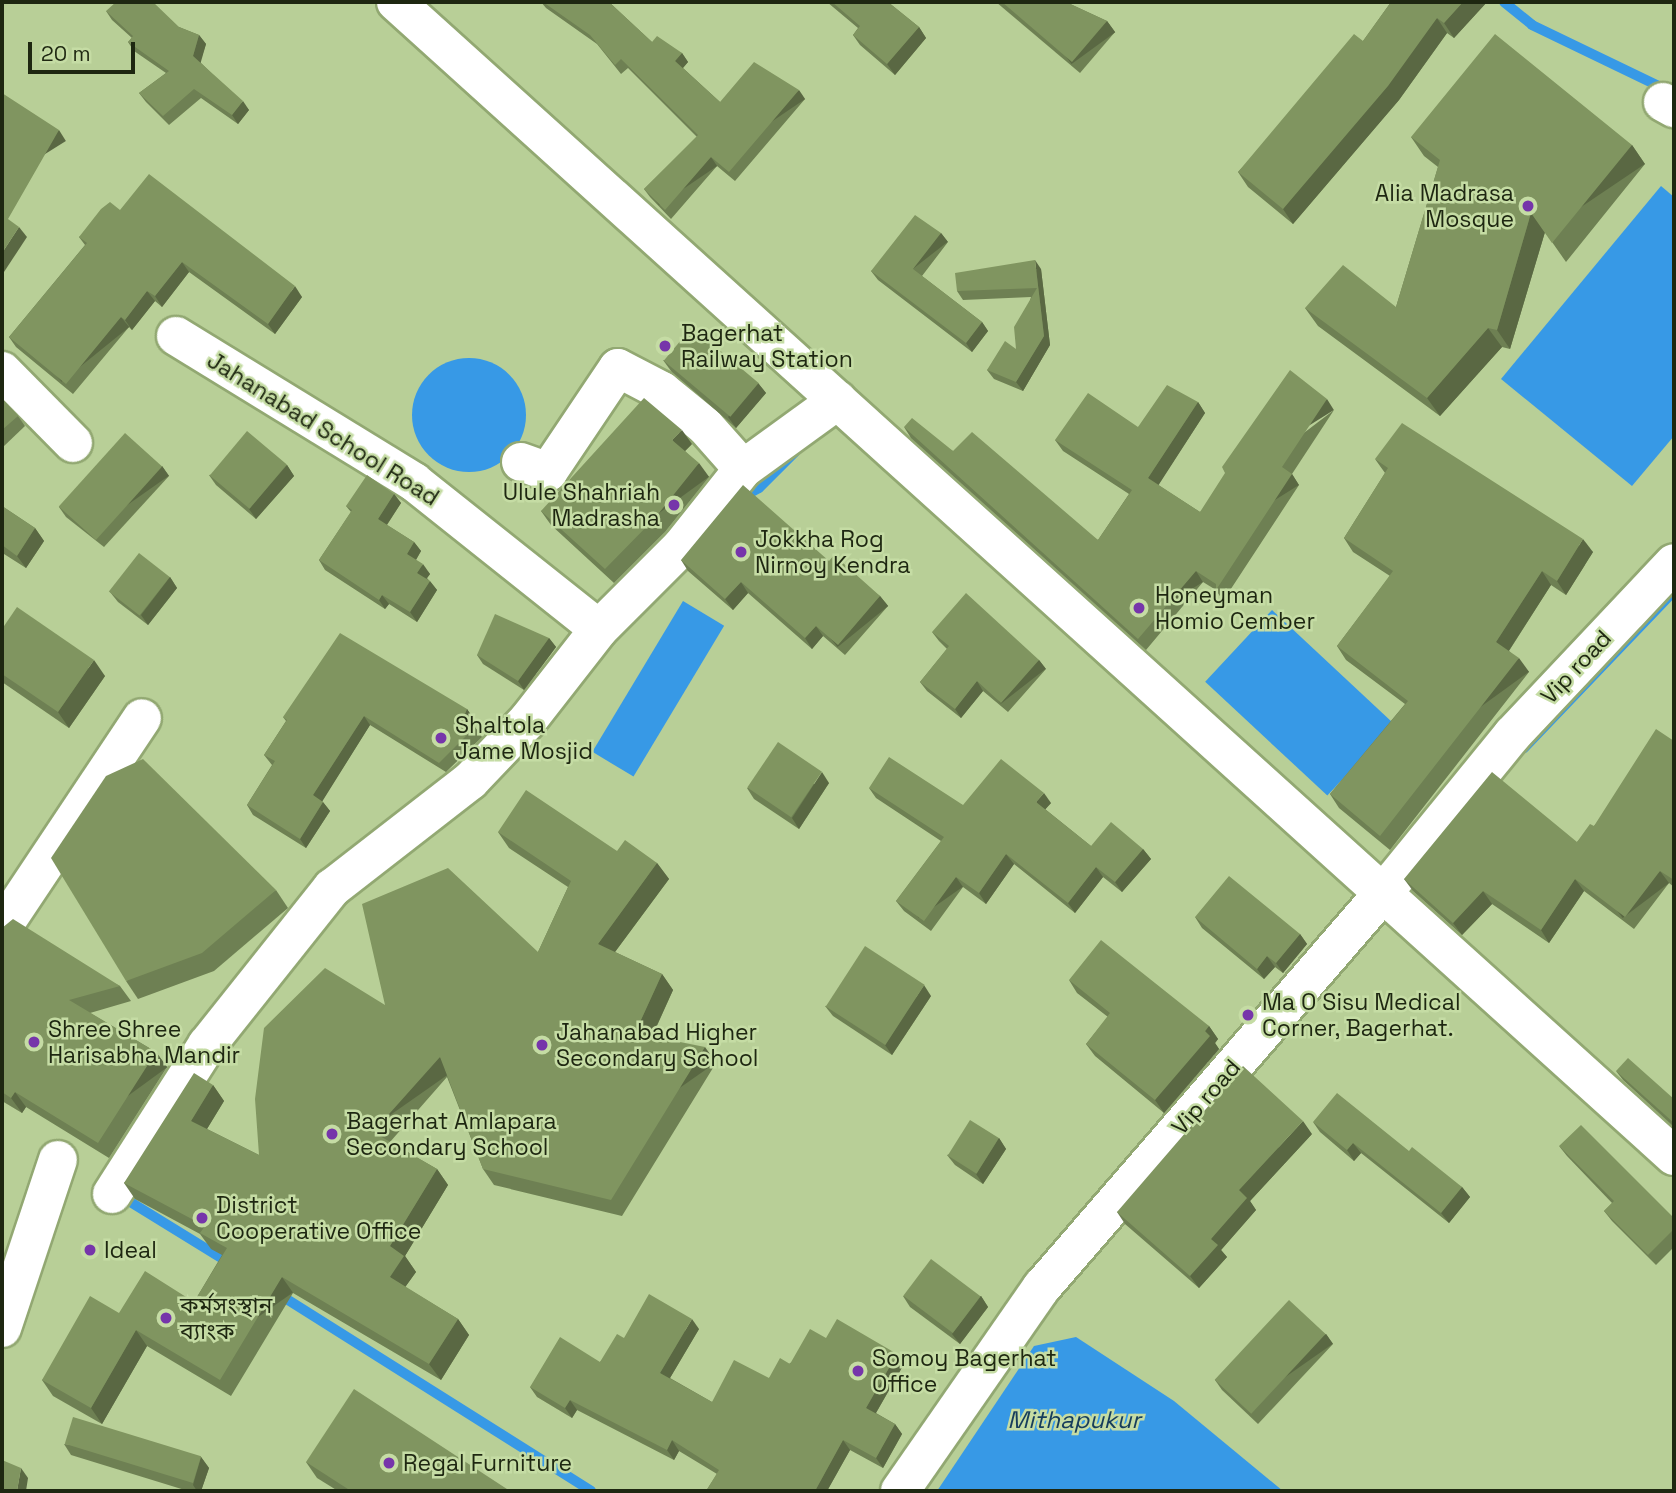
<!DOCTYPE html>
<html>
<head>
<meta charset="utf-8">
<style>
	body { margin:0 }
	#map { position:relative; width:1676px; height:1493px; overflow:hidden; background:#b8cf97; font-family:"Space Grotesk","Noto Sans Bengali",sans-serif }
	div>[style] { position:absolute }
	.water>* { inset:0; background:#3799e6; transform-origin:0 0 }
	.round { border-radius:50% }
	.stream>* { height:10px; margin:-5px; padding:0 5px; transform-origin:5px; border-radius:5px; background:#3799e6 }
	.roads { filter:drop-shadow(2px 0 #92a872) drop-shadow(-2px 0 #92a872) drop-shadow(0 2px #92a872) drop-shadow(0 -2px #92a872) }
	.minor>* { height:38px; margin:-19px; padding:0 19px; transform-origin:19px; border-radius:19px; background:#fff }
	.tertiary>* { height:38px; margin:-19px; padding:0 19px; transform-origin:19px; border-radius:19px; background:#fff }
	.secondary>* { height:38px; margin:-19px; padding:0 19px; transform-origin:19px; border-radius:19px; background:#fff }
	.wall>* { inset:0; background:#6e8053 }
	.shaded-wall>* { inset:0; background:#5a6843; transform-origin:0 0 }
	.building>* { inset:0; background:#809560; transform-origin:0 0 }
	.dots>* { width:19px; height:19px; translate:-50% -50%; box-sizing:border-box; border:4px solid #c5dca4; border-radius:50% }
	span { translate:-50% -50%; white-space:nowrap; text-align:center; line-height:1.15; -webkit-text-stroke:5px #c5dca4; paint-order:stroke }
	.poi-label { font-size:23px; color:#1e2711 }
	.right { translate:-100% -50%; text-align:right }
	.left { translate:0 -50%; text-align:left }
	.street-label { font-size:23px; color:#1e2711 }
	.water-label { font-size:24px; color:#163d5c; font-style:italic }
	.frame { position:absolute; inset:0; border:4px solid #1e2711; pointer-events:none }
	.scale { position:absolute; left:28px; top:42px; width:107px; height:32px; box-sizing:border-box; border:4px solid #1e2711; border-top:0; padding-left:9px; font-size:21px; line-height:24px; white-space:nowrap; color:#1e2711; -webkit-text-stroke:5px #c5dca4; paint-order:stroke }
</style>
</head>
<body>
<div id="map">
	<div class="water">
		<div style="clip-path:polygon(1661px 186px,1674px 197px,1674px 436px,1632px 486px,1501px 379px)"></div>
		<div class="round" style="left:412px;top:358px;width:114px;height:114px"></div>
		<div style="left:683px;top:601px;width:48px;height:176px;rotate:31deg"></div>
		<div style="left:1272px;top:610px;width:167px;height:98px;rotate:43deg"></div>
		<div style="clip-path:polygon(1076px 1337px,1174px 1401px,1283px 1491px,937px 1491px,1034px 1346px)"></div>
	</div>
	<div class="stream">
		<div style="left:1504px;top:2px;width:36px;rotate:39deg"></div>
		<div style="left:1532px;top:25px;width:152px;rotate:25.7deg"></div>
		<div style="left:742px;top:489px;width:9px;rotate:27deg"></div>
		<div style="left:750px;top:493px;width:10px;rotate:-29deg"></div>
		<div style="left:759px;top:488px;width:51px;rotate:-45deg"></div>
		<div style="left:1524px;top:748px;width:217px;rotate:-46.3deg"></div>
		<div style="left:119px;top:1195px;width:132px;rotate:31.6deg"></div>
		<div style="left:277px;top:1293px;width:371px;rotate:32.2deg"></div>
	</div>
	<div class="roads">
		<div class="minor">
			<div style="left:176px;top:336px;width:279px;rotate:31.5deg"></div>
			<div style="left:414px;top:482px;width:236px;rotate:38.5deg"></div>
			<div style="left:521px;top:462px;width:29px;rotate:20deg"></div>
			<div style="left:548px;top:472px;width:125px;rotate:-56.1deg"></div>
			<div style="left:618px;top:368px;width:50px;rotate:27.6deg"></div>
			<div style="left:662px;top:391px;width:55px;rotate:39.1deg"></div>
			<div style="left:705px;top:426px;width:57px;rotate:48.5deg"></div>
		</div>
		<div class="tertiary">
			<div style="left:1663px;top:102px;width:13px;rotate:29deg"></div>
			<div style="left:2px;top:371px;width:101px;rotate:45.4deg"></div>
			<div style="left:2px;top:928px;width:252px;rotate:-56.3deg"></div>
			<div style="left:112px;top:1194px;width:177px;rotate:-57.5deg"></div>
			<div style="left:207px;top:1045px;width:201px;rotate:-51.5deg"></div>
			<div style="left:332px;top:888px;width:175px;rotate:-37.8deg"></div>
			<div style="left:470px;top:781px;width:84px;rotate:-46.4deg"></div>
			<div style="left:528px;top:720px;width:115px;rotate:-52deg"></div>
			<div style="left:599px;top:629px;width:116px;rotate:-45deg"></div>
			<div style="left:681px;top:547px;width:100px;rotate:-51.5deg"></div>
			<div style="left:743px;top:469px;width:117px;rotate:-36deg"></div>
			<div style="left:900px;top:1491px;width:249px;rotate:-55.2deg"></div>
			<div style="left:1042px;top:1287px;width:522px;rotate:-49.11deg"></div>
			<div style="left:1384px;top:892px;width:203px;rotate:-50.8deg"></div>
			<div style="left:1512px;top:735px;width:236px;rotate:-46.7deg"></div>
		</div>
		<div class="secondary">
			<div style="left:396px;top:2px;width:1722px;rotate:42.08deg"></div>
			<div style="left:2px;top:1328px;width:177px;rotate:-71.6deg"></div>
		</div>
	</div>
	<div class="wall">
		<div style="clip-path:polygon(541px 2px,609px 2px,652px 42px,682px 53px,688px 62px,683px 68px,720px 102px,805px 99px,735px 181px,717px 166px,671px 219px,650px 197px,644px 189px,697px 137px,628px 68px,621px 74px,597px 44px,546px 8px)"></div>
		<div style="clip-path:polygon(827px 2px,888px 2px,919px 27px,926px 38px,895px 75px,860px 45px,853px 35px,858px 28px)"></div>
		<div style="clip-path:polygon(996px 2px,1066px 2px,1107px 21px,1115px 32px,1080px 73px)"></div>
		<div style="clip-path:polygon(1391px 2px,1487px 2px,1454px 38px,1447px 33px,1399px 100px,1293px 224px,1248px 187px,1238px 172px,1363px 41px)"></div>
		<div style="clip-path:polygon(106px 11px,179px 27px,199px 35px,206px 44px,200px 62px,249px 110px,238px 124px,201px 98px,169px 125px,146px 102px,139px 93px,166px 73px,134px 51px,128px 42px,132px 38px,112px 20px)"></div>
		<div style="clip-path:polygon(1411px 137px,1632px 145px,1645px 164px,1566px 262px,1545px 232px,1510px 349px,1502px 347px,1440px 416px,1318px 326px,1305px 308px,1396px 307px,1438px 167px,1424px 156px)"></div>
		<div style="clip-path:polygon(120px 210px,302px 297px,275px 334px,189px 272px,162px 307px,155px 301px,132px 330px,129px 327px,73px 394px,16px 347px,9px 337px,85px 245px,79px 237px)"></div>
		<div style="clip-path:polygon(941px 233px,948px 242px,922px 276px,982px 322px,988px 331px,972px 352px,878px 280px,871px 271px)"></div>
		<div style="clip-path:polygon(1041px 269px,1050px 345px,1023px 391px,994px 379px,987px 370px,1016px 349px,1031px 297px,963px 300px,957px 291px)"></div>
		<div style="clip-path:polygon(663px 360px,758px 383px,766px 393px,736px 428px,671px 371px)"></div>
		<div style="clip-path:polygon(2px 399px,18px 416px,25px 426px,2px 448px)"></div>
		<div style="clip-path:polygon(1198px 402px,1205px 413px,1158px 485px,1200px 512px,1334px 410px,1292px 474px,1299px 485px,1223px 601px,1216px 590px,1203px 582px,1146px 650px,911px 438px,904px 427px,953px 451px,1098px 540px,1129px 494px,1063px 451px,1055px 440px,1138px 427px)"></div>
		<div style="clip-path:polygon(692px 444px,685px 451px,709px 477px,665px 532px,614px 583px,551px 525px,541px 511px)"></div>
		<div style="clip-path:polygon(1375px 459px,1593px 552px,1566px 595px,1551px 585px,1509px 651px,1529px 672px,1390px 850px,1339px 808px,1330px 794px,1405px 704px,1346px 660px,1337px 646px,1390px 576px,1353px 552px,1344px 538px,1385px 473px)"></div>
		<div style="clip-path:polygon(287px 465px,294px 476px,256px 519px,216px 485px,209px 475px)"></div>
		<div style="clip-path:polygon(162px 466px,169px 476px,104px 547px,66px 517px,59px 507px)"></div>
		<div style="clip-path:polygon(394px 494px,401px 503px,387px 525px,414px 542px,421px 551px,416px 560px,430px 574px,427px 578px,437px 590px,417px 622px,389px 604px,385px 609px,325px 570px,319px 560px,351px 512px,346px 506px)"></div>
		<div style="clip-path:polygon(2px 506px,35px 528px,44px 541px,26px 568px,4px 554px,2px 557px)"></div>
		<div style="clip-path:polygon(681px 560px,829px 561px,880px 596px,888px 606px,845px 655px,823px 636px,812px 649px,748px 593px,733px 610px,688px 571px)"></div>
		<div style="clip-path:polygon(170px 577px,177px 588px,148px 625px,118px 602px,110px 592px)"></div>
		<div style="clip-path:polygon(2px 629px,105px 676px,69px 728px,2px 682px)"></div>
		<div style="clip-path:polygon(932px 632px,1039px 660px,1046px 669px,1008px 712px,983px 691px,961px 718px,927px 691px,920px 682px,947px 649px,939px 641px)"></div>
		<div style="clip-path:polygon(549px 638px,556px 647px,524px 690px,483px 664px,477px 655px)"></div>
		<div style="clip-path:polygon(467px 709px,473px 718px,471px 724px,475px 727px,482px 737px,446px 772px,370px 725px,322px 801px,330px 811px,306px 848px,253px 815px,247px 805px,272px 765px,264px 755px,286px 721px,283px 717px)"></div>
		<div style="clip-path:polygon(1674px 741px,1674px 887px,1669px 883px,1634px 929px,1584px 891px,1549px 943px,1492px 904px,1462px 935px,1413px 891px,1404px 879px,1577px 842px,1594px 826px)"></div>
		<div style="clip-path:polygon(829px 783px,799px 829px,754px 799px,747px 788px)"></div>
		<div style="clip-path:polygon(869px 788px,963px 805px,1051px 803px,1045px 809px,1091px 846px,1143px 849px,1151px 859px,1122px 892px,1103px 877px,1075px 913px,1014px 864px,986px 904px,963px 887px,931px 931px,904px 911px,896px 901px,941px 841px,876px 798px)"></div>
		<div style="clip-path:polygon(498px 832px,617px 851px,657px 863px,669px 879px,615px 952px,662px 974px,673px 990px,652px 1037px,716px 1063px,622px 1216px,494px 1185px,483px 1169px,447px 1077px,390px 1142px,437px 1169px,448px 1185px,405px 1256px,416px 1272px,405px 1287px,458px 1319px,469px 1335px,441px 1380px,293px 1293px,231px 1396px,147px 1346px,102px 1424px,53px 1396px,42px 1380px,119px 1313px,194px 1302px,222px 1255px,211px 1249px,200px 1234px,135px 1199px,124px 1183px,213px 1085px,224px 1101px,207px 1129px,259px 1155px,385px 1005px,538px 952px,568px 887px,509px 848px)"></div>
		<div style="clip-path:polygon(276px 890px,288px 908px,214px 971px,138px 999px,126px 981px)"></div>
		<div style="clip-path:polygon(1195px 917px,1300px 934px,1307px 944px,1283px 973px,1275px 967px,1264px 979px,1202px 928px)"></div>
		<div style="clip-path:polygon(2px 928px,120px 986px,131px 1001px,90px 1013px,156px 1052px,167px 1067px,109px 1158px,26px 1107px,22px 1113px,2px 1101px)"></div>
		<div style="clip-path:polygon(1069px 980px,1209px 1026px,1218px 1039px,1215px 1043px,1219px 1049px,1164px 1113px,1095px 1056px,1086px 1044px,1108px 1017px,1077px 993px)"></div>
		<div style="clip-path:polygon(931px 996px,892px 1055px,833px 1016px,825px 1006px)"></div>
		<div style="clip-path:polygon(1616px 1071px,1674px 1099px,1674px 1127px,1623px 1080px)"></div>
		<div style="clip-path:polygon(1313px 1122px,1462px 1187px,1470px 1197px,1449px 1223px,1361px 1153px,1354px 1161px,1320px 1132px)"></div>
		<div style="clip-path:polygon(1312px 1134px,1250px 1201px,1256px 1210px,1221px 1250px,1227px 1257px,1199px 1288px,1125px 1224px,1117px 1212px)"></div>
		<div style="clip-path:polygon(999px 1138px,1006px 1149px,983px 1184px,955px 1165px,947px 1155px)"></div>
		<div style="clip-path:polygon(1559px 1146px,1674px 1218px,1674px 1247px,1656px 1265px,1612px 1221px,1604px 1211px,1612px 1203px,1567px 1156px)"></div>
		<div style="clip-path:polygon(903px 1296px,981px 1296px,988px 1307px,960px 1344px,910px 1307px)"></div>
		<div style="clip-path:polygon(699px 1329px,670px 1378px,712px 1402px,769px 1378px,826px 1338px,904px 1364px,876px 1413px,895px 1424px,902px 1434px,883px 1468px,850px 1450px,827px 1491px,706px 1491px,717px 1474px,679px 1451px,674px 1460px,577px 1410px,572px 1418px,537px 1397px,530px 1387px,600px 1362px,624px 1338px)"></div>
		<div style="clip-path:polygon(1326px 1334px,1333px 1344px,1258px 1424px,1222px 1390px,1215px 1380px)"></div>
		<div style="clip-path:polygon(64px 1444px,201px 1457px,209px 1468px,201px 1491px,188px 1491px,71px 1455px)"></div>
		<div style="clip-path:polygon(306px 1462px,510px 1491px,338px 1491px,317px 1478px)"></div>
	</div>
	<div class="shaded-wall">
		<div style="clip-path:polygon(1463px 2px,1487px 2px,1454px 38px,1444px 23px)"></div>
		<div style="clip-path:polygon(1437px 18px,1447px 33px,1399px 100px,1293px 224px,1283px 209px)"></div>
		<div style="left:1107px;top:21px;width:14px;height:54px;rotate:54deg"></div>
		<div style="clip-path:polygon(919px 27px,926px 38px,895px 75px,887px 64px)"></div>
		<div style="clip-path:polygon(199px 35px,206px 44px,200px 65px,193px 56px)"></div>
		<div style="clip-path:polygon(682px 53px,688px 62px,681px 70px,675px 61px)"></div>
		<div style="left:799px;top:90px;width:11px;height:108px;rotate:56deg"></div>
		<div style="clip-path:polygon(243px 101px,249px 110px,238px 124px,232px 115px)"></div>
		<div style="left:59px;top:130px;width:13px;height:103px;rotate:58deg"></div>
		<div style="left:1632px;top:145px;width:23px;height:127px;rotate:56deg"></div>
		<div style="left:711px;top:157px;width:11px;height:70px;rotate:56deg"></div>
		<div style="clip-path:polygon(1531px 213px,1545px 232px,1510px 349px,1497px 330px)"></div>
		<div style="clip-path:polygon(19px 227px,27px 237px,2px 275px,2px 253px)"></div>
		<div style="left:941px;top:233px;width:11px;height:46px;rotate:52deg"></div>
		<div style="clip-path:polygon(1035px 260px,1041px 269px,1050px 345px,1023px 391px,1016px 382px,1044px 336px)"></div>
		<div style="clip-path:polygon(182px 262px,189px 272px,162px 307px,155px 296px)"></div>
		<div style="clip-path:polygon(295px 286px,302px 297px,275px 334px,268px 324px)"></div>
		<div style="clip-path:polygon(147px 291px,155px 301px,132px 330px,125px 320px)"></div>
		<div style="left:121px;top:317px;width:13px;height:87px;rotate:51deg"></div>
		<div style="clip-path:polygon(982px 322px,988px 331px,972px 352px,966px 343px)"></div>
		<div style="clip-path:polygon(1488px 328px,1502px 347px,1440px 416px,1427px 398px)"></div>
		<div style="clip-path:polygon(758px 383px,766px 393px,736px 428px,728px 417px)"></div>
		<div style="left:1327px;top:399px;width:13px;height:82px;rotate:58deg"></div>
		<div style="clip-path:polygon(1198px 402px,1205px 413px,1156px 489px,1148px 478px)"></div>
		<div style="clip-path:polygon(682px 430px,692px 444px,682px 454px,672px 440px)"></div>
		<div style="left:699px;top:463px;width:17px;height:70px;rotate:54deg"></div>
		<div style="clip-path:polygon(287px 465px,294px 476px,256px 519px,249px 509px)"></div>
		<div style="left:162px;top:466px;width:12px;height:96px;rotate:55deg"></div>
		<div style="left:1292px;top:474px;width:13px;height:139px;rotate:58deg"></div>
		<div style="clip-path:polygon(394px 494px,401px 503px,384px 529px,378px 519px)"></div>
		<div style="clip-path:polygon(35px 528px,44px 541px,26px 568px,17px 556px)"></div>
		<div style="clip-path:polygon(1583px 539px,1593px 552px,1566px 595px,1557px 581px)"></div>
		<div style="clip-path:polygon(414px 542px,421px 551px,414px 563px,407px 554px)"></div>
		<div style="clip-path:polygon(423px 564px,430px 574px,424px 582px,417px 573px)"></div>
		<div style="left:1196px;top:571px;width:13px;height:89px;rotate:58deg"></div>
		<div style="clip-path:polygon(1542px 571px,1551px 585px,1506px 655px,1496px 642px)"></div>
		<div style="clip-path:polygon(170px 577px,177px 588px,148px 625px,141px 615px)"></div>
		<div style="clip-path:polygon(430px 581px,437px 590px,417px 622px,410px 612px)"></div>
		<div style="clip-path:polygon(741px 582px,748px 593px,733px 610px,725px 599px)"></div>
		<div style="clip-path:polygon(382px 595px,389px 604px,385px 609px,379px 600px)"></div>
		<div style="left:880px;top:596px;width:13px;height:65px;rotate:51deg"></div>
		<div style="clip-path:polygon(816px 626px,823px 636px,812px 649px,805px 638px)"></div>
		<div style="clip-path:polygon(549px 638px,556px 647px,524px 690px,518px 681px)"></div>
		<div style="left:1519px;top:658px;width:17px;height:226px;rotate:54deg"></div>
		<div style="clip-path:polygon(94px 660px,105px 676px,69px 728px,58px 712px)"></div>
		<div style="left:1039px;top:660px;width:11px;height:57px;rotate:52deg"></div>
		<div style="clip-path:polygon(977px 681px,983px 691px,961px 718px,955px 709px)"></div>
		<div style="clip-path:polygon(467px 709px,473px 718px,470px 728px,463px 719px)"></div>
		<div style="clip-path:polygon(364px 716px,370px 725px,320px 805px,313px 795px)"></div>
		<div style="clip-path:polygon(822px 772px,829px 783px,799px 829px,792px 818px)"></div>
		<div style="clip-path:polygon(1044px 793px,1051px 803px,1043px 812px,1036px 802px)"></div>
		<div style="clip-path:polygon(323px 802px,330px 811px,306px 848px,300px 839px)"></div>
		<div style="clip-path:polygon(1143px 849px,1151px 859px,1122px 892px,1115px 882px)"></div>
		<div style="clip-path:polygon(1006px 854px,1014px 864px,986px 904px,979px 893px)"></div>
		<div style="clip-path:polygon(657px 863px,669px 879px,609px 960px,598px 944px)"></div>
		<div style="clip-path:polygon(1096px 867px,1103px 877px,1075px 913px,1068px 903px)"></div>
		<div style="left:1660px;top:871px;width:15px;height:58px;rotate:53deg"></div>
		<div style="left:956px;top:877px;width:12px;height:54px;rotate:55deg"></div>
		<div style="clip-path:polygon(1575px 879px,1584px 891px,1549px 943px,1541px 930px)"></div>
		<div style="clip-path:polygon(1483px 891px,1492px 904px,1462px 935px,1453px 923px)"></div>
		<div style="clip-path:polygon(1300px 934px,1307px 944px,1283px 973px,1276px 963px)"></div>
		<div style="clip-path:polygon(1267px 956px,1275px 967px,1264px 979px,1257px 969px)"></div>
		<div style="clip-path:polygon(662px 974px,673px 990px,646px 1049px,635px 1033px)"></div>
		<div style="clip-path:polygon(924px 985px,931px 996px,892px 1055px,885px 1045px)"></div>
		<div style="clip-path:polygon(1209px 1026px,1218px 1039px,1215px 1043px,1219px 1049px,1164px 1113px,1155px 1100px)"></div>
		<div style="left:705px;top:1047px;width:19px;height:180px;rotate:55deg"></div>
		<div style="left:156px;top:1052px;width:19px;height:108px;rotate:54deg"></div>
		<div style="left:440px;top:1057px;width:19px;height:101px;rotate:55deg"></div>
		<div style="clip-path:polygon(213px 1085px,224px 1101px,202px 1137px,191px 1121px)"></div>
		<div style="clip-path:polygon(15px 1092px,26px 1107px,22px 1113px,11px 1098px)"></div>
		<div style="clip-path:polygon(1303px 1121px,1312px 1134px,1250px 1201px,1256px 1210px,1221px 1250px,1227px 1257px,1199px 1288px,1190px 1276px,1239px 1190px)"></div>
		<div style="clip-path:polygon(999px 1138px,1006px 1149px,983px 1184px,976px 1174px)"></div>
		<div style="clip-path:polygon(1353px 1143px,1361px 1153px,1354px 1161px,1347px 1150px)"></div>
		<div style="clip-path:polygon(437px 1169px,448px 1185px,405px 1256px,416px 1272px,401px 1293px,390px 1277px,390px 1246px)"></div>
		<div style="clip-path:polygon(1462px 1187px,1470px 1197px,1449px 1223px,1441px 1213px)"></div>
		<div style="left:282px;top:1277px;width:19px;height:120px;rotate:55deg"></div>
		<div style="clip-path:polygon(981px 1296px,988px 1307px,960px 1344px,952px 1334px)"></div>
		<div style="clip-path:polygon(458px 1319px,469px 1335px,441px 1380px,429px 1364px)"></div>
		<div style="clip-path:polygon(692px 1319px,699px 1329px,667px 1383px,660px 1373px)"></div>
		<div style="clip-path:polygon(136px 1330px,147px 1346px,102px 1424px,91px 1408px)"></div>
		<div style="left:1326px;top:1334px;width:12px;height:109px;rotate:55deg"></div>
		<div style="clip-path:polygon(897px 1354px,904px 1364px,873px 1418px,866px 1408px)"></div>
		<div style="clip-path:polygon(570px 1400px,577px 1410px,572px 1418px,565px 1408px)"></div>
		<div style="clip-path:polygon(895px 1424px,902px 1434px,883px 1468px,876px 1458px)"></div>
		<div style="clip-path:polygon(672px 1440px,679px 1451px,674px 1460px,667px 1450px)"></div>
		<div style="clip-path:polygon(843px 1440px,850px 1450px,827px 1491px,815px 1491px)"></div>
		<div style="clip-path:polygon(201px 1457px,209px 1468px,201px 1491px,197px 1491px,193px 1485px)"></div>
		<div style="clip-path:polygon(21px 1468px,28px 1478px,26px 1491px,17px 1491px)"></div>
	</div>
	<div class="building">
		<div style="clip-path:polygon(116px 2px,153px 2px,179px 27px,199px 35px,193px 56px,243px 101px,232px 115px,194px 89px,163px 116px,139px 93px,169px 71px,128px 42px,133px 36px,106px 11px)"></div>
		<div style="clip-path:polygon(543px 2px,609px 2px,652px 42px,657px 36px,682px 53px,675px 61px,720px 102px,754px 62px,799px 90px,729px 172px,711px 157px,665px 210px,644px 189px,698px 135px,621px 59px,615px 65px,590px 35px)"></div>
		<div style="clip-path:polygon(832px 2px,888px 2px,919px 27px,887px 64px,853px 35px,860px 26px)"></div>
		<div style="clip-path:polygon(1002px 2px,1066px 2px,1107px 21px,1072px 62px)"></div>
		<div style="clip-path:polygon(1391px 2px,1463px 2px,1444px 23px,1437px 18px,1388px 86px,1283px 209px,1238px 172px,1354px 34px,1363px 41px)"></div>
		<div style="clip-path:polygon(1495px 34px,1632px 145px,1552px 243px,1531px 213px,1497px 330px,1488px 328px,1427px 398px,1305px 308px,1343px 265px,1396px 307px,1440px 160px,1411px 137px)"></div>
		<div style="clip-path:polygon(2px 93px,59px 130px,8px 219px,19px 227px,2px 253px)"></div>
		<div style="clip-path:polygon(149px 174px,295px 286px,268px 324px,182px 262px,155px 296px,147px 291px,125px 320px,121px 317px,66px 384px,9px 337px,87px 243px,79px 237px,101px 209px,110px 202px,120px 210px)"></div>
		<div style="clip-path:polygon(915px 215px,941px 233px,913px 269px,982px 322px,966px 343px,871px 271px)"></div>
		<div style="clip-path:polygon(1035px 260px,1044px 336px,1016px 382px,987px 370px,1005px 341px,1016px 349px,1014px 327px,1037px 288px,957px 291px,955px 273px)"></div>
		<div style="left:692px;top:327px;width:87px;height:44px;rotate:40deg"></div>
		<div style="clip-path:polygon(1290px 370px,1327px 399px,1282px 467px,1292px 474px,1216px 590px,1216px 584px,1196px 571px,1138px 639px,904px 427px,912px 418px,953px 451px,972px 432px,1098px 540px,1132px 490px,1055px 440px,1088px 393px,1138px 427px,1167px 385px,1198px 402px,1148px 478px,1200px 512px,1225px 473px,1222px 467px)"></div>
		<div style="clip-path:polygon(644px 398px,682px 430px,672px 440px,699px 463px,655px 518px,605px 569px,541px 511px)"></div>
		<div style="clip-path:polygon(2px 399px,18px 416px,2px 430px)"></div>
		<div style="clip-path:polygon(1402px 423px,1583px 539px,1557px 581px,1542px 571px,1496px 642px,1519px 658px,1380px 836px,1330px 794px,1408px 701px,1337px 646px,1393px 571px,1344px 538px,1388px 468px,1375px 459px)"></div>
		<div style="left:247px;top:431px;width:52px;height:58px;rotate:40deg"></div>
		<div style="left:125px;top:433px;width:50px;height:99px;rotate:42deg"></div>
		<div style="clip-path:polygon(367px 475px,394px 494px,378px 519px,414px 542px,407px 554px,423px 564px,417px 573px,430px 581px,410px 612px,382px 595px,379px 600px,319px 560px,352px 510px,346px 506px)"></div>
		<div style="clip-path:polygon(743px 485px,829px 561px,834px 555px,880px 596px,838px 645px,816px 626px,805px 638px,741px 582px,725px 599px,681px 560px)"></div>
		<div style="clip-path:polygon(2px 506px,35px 528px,17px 556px,2px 545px)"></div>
		<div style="left:139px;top:553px;width:39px;height:49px;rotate:38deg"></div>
		<div style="clip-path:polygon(966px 593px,1039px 660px,1001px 703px,977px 681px,955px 709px,920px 682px,949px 646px,932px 632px)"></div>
		<div style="clip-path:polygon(17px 607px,94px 660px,58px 712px,2px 674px,2px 629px)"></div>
		<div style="clip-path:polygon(495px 614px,549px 638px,518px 681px,477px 655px)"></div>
		<div style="clip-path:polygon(340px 633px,467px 709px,463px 719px,475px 727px,439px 763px,364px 716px,313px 795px,323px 802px,300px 839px,247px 805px,275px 761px,264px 755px,287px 720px,283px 717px)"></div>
		<div style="clip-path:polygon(1656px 729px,1674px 741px,1674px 880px,1660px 871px,1625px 917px,1575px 879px,1541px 930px,1483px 891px,1453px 923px,1404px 879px,1492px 772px,1577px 842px,1590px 824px,1594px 826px)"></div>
		<div style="left:778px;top:742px;width:53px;height:55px;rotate:34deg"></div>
		<div style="clip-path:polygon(889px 757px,963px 805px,1001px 759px,1044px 793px,1036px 802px,1091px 846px,1111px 822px,1143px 849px,1115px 882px,1096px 867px,1068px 903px,1006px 854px,979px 893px,956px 877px,924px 921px,896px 901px,944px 837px,869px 788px)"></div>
		<div style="clip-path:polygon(143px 759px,276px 890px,202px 953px,126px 981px,51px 858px,106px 776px)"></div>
		<div style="clip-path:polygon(526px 790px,617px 851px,625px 840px,657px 863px,598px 944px,662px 974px,635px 1033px,705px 1047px,611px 1200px,483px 1169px,440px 1057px,373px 1132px,437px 1169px,390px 1246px,404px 1256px,390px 1277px,458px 1319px,429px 1364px,282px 1277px,220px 1380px,136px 1330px,91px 1408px,42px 1380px,90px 1296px,119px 1313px,145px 1271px,194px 1302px,227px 1248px,200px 1233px,205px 1226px,124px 1183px,194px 1073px,213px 1085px,191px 1121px,259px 1155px,255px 1099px,264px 1028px,325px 968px,385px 1005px,362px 904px,448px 868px,538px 952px,571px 881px,498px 832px)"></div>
		<div style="clip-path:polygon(1229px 876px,1300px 934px,1276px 963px,1267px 956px,1257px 969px,1195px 917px)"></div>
		<div style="clip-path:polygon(13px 919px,120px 986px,69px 1000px,156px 1052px,98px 1143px,15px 1092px,11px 1098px,2px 1092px,2px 928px)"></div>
		<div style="clip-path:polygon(1101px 940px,1209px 1026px,1205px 1031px,1210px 1036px,1155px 1100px,1086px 1044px,1110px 1013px,1069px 980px)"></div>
		<div style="left:865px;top:946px;width:71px;height:72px;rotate:33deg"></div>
		<div style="clip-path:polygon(1628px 1058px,1674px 1099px,1674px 1123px,1616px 1071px)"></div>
		<div style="clip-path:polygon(1243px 1066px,1303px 1121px,1239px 1190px,1247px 1198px,1211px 1239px,1218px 1245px,1190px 1276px,1117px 1212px)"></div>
		<div style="clip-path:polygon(1337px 1093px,1409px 1151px,1412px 1147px,1462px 1187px,1441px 1213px,1353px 1143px,1347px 1150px,1313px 1122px)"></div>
		<div style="left:970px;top:1120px;width:34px;height:42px;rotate:32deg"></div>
		<div style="clip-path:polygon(1581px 1125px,1674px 1218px,1674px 1229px,1648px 1255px,1604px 1211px,1614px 1201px,1559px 1146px)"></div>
		<div style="left:931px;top:1259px;width:62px;height:46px;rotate:37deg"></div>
		<div style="clip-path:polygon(649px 1294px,692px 1319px,660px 1373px,712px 1402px,734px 1360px,769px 1378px,780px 1358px,790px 1364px,810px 1329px,826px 1338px,837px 1319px,897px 1354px,866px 1408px,895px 1424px,876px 1458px,843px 1440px,815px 1491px,706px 1491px,719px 1470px,672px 1440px,667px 1450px,570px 1400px,565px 1408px,530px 1387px,560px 1337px,600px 1362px,617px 1334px,624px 1338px)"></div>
		<div style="left:1289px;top:1300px;width:50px;height:109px;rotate:43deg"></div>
		<div style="clip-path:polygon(354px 1389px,510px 1491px,351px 1491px,306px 1462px)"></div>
		<div style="left:73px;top:1417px;width:134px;height:28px;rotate:17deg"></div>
		<div style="clip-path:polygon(2px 1460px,21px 1468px,17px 1491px,2px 1491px)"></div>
	</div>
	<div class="dots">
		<div style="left:1528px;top:206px;background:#7635aa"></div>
		<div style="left:665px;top:346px;background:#7635aa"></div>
		<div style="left:674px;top:505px;background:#7635aa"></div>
		<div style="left:741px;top:552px;background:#7635aa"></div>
		<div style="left:1139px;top:608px;background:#7635aa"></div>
		<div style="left:441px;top:738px;background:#7635aa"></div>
		<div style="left:1248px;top:1015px;background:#7635aa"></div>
		<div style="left:34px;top:1042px;background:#7635aa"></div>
		<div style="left:542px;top:1045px;background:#7635aa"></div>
		<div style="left:332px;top:1134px;background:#7635aa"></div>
		<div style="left:202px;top:1218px;background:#7635aa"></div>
		<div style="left:90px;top:1250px;background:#7635aa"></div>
		<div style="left:166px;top:1318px;background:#7635aa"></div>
		<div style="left:858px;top:1371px;background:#7635aa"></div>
		<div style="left:389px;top:1463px;background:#7635aa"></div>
	</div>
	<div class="poi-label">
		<span class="right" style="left:1514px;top:206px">Alia Madrasa<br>Mosque</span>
		<span class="left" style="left:681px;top:346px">Bagerhat<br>Railway Station</span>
		<span class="right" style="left:660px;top:505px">Ulule Shahriah<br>Madrasha</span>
		<span class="left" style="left:755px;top:552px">Jokkha Rog<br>Nirnoy Kendra</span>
		<span class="left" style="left:1155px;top:608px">Honeyman<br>Homio Cember</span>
		<span class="left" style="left:455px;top:738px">Shaltola<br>Jame Mosjid</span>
		<span class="left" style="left:1262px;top:1015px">Ma O Sisu Medical<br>Corner, Bagerhat.</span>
		<span class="left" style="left:48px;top:1042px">Shree Shree<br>Harisabha Mandir</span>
		<span class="left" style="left:556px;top:1045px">Jahanabad Higher<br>Secondary School</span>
		<span class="left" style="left:346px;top:1134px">Bagerhat Amlapara<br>Secondary School</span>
		<span class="left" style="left:216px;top:1218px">District<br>Cooperative Office</span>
		<span class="left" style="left:104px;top:1250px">Ideal</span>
		<span class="left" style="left:180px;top:1318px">কর্মসংস্থান<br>ব্যাংক</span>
		<span class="left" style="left:872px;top:1371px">Somoy Bagerhat<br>Office</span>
		<span class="left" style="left:403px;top:1463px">Regal Furniture</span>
	</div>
	<div class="street-label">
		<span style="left:323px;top:429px;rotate:32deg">Jahanabad School Road</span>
		<span style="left:1576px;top:667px;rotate:-47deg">Vip road</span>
		<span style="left:1206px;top:1097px;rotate:-49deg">Vip road</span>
	</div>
	<div class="water-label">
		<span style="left:1074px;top:1420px">Mithapukur</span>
	</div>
	<div class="frame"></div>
	<div class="scale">20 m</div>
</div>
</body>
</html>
